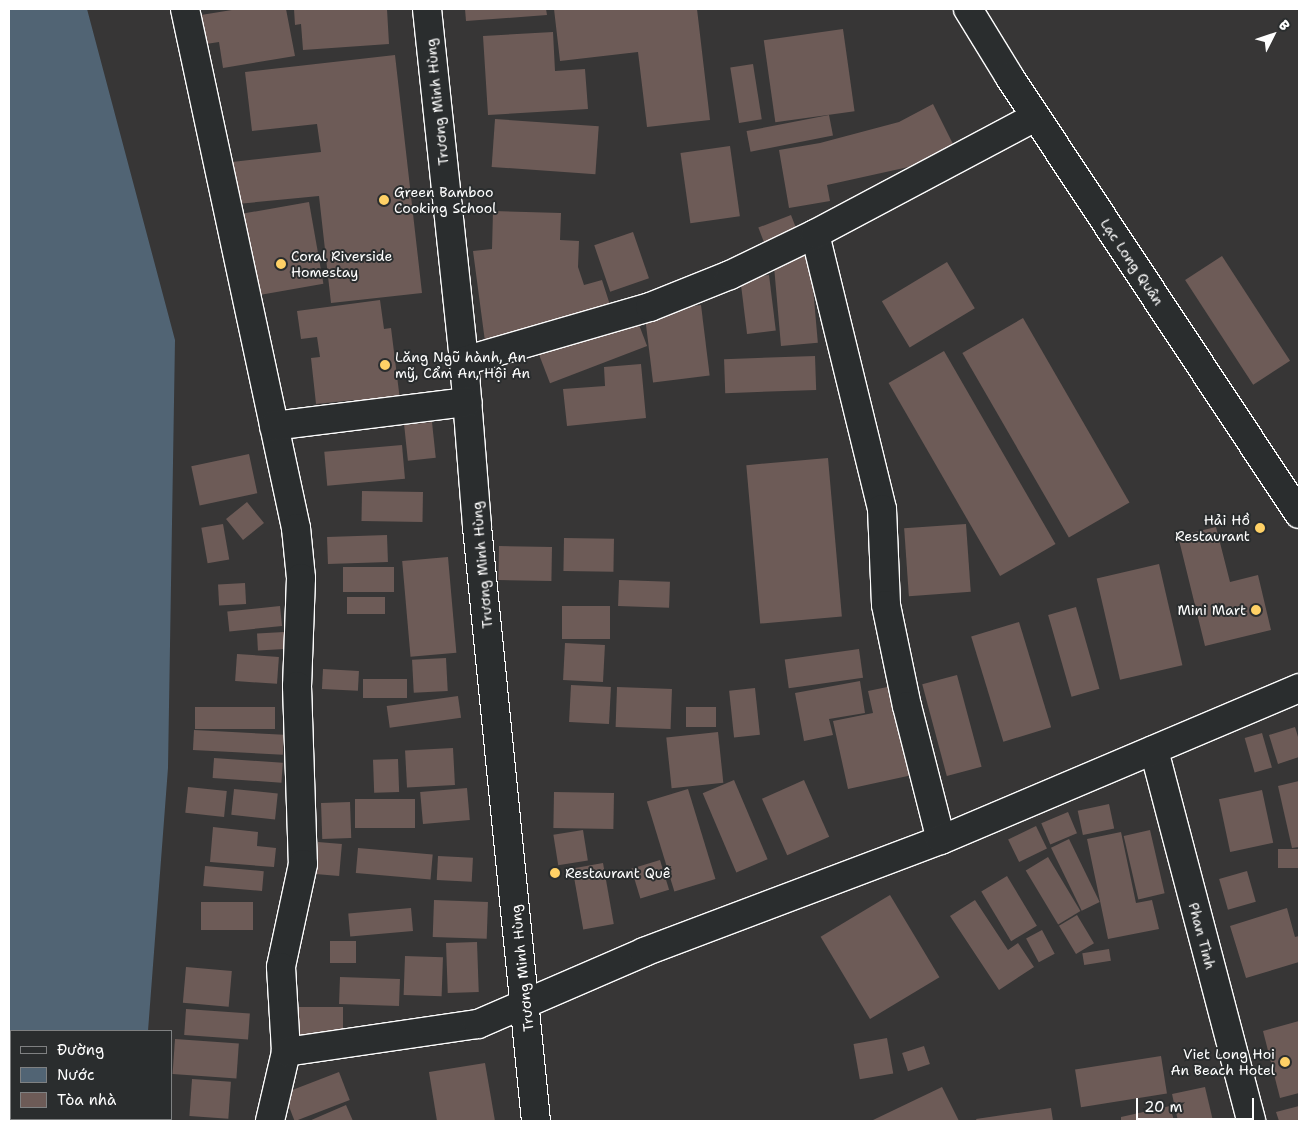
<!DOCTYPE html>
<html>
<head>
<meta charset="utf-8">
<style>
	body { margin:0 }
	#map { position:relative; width:1308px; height:1130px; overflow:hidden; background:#373636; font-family:"Shantell Sans",sans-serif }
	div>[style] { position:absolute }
	.water>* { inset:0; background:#516474 }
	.building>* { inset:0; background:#6d5b57; transform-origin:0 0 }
	.roads { filter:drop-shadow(1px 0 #fff) drop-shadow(-1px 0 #fff) drop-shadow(0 1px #fff) drop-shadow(0 -1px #fff) }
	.minor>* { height:28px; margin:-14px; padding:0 14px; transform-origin:14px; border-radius:14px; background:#2a2d2e }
	.major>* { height:28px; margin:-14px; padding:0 14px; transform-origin:14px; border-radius:14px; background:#2a2d2e }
	.dots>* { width:14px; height:14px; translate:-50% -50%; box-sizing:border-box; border:2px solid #2a2d2e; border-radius:50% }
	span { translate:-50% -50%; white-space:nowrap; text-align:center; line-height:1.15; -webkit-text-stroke:4px #2a2d2e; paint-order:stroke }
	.street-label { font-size:14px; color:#fff }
	.poi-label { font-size:14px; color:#fff }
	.left { translate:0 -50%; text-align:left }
	.right { translate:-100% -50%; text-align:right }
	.frame { position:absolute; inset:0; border:10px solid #fff; pointer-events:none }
	.legend { position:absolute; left:10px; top:1030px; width:162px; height:90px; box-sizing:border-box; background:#2a2d2e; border:1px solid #7f8182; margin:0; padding:6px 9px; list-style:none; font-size:15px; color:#fff }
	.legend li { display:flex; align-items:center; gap:10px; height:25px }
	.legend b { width:25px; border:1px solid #7f8182 }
	.north { position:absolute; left:1248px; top:10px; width:50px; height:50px; -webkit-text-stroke:4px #2a2d2e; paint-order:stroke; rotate:49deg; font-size:14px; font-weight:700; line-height:20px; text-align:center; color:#fff }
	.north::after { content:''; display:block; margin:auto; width:18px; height:22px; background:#fff; clip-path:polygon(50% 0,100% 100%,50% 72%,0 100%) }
	.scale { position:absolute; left:1136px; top:1098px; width:118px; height:22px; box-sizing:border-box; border:2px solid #fff; border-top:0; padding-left:6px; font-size:15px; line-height:18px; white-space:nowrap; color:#fff; -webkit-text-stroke:4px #2a2d2e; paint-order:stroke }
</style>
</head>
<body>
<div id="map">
	<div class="water">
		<div style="clip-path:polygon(9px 9px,87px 9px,175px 340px,168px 768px,148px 1031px,11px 1031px,11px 1119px,141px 1119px,141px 1121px,9px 1121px)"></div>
	</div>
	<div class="building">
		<div style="clip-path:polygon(238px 9px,286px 9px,295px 56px,223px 68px,219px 42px,206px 44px,201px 15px)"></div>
		<div style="clip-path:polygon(294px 9px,387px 9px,389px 44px,303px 50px,301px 24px,295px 25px)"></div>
		<div style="clip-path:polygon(465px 9px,546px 9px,547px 15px,466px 21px)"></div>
		<div style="clip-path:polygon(554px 9px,697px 9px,710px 120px,647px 127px,638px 52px,560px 61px)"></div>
		<div style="left:843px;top:29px;width:83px;height:80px;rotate:82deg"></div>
		<div style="clip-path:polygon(553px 32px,555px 71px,585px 69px,588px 109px,488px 115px,483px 36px)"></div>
		<div style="clip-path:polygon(395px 55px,422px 293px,331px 303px,319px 196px,237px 204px,232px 162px,321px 152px,317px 124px,252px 131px,245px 72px)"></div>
		<div style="left:753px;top:64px;width:56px;height:23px;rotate:81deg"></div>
		<div style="clip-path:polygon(933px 104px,954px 146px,913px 166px,827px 185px,830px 201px,789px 208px,779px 150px,820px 143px,899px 122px)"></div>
		<div style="left:829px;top:115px;width:21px;height:84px;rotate:79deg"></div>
		<div style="left:495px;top:119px;width:104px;height:48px;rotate:4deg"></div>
		<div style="left:730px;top:146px;width:71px;height:50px;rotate:82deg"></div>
		<div style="left:309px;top:202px;width:83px;height:77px;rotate:80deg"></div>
		<div style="clip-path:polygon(493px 211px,561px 213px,560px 240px,579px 241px,578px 267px,584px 285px,602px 280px,611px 308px,486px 349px,473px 251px,492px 249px)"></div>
		<div style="left:791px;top:215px;width:25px;height:35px;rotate:69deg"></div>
		<div style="left:633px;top:232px;width:49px;height:41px;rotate:71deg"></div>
		<div style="left:810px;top:253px;width:90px;height:37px;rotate:85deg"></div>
		<div style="left:1222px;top:256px;width:125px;height:44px;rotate:57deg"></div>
		<div style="left:947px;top:262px;width:54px;height:76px;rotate:59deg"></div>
		<div style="left:769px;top:275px;width:56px;height:29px;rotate:83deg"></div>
		<div style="clip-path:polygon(380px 300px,384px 329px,391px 328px,400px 400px,355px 406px,354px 400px,316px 404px,311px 358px,320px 357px,317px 337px,301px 339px,297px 311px)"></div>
		<div style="left:701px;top:305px;width:71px;height:57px;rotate:83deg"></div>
		<div style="left:636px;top:317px;width:31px;height:104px;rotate:69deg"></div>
		<div style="left:1023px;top:318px;width:213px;height:70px;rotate:60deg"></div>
		<div style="left:944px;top:351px;width:223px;height:64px;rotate:60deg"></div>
		<div style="left:815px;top:356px;width:34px;height:91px;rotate:88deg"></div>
		<div style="clip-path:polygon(641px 364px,646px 418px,567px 426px,563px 389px,605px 386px,604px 367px)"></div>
		<div style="left:432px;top:422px;width:36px;height:28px;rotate:84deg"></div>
		<div style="left:402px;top:445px;width:34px;height:78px;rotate:85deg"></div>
		<div style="left:249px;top:454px;width:40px;height:59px;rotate:78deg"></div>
		<div style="left:828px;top:458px;width:159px;height:82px;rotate:85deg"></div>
		<div style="left:362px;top:491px;width:61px;height:30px;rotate:1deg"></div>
		<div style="left:247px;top:502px;width:27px;height:27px;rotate:51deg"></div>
		<div style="left:223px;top:524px;width:36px;height:22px;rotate:80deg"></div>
		<div style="left:966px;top:524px;width:68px;height:62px;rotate:86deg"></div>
		<div style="clip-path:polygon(1216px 527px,1230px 582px,1258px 575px,1271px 630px,1205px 646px,1178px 536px)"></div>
		<div style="left:387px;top:535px;width:27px;height:60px;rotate:88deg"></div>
		<div style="left:564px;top:538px;width:50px;height:33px;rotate:1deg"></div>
		<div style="left:499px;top:546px;width:53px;height:34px;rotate:1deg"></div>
		<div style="left:448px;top:557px;width:96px;height:46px;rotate:85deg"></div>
		<div style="left:1159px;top:564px;width:104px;height:64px;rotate:77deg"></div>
		<div style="left:343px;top:567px;width:51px;height:25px"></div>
		<div style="left:619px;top:580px;width:51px;height:26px;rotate:2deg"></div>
		<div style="left:245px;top:583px;width:21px;height:27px;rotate:87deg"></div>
		<div style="left:347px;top:597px;width:38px;height:17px"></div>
		<div style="left:280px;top:606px;width:20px;height:53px;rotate:84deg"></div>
		<div style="left:562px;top:606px;width:48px;height:33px"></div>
		<div style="left:1076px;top:607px;width:85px;height:29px;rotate:74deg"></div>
		<div style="left:1019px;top:622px;width:110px;height:50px;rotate:73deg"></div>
		<div style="left:284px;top:632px;width:17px;height:27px;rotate:87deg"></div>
		<div style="left:565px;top:643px;width:40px;height:37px;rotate:3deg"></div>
		<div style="left:859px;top:649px;width:29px;height:75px;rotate:82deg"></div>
		<div style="left:237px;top:654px;width:42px;height:27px;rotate:4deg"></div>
		<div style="left:446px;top:658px;width:33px;height:34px;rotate:87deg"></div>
		<div style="left:323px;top:669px;width:36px;height:20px;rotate:3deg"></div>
		<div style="left:957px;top:675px;width:95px;height:36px;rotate:75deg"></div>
		<div style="left:363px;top:679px;width:44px;height:19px"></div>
		<div style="clip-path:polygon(860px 681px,865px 713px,829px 719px,833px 735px,804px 741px,795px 693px)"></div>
		<div style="left:571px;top:685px;width:40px;height:37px;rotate:3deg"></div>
		<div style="clip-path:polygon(897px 685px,917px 774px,848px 789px,833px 721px,873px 713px,868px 691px)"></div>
		<div style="left:617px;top:687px;width:55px;height:40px;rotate:2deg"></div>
		<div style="left:755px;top:688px;width:47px;height:26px;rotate:84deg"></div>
		<div style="left:458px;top:696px;width:22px;height:72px;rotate:82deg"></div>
		<div style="left:195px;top:707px;width:80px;height:22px"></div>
		<div style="left:686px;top:707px;width:30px;height:20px"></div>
		<div style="clip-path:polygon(1295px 727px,1299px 740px,1299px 757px,1278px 764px,1269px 735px)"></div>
		<div style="left:194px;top:730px;width:90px;height:20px;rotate:3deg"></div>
		<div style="left:718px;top:732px;width:51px;height:52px;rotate:84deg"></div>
		<div style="left:1262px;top:733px;width:36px;height:18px;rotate:74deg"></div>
		<div style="left:453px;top:748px;width:37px;height:48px;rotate:87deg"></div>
		<div style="left:214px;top:758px;width:69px;height:20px;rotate:4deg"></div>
		<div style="left:398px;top:759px;width:33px;height:25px;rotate:88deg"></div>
		<div style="left:734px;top:780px;width:86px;height:34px;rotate:67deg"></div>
		<div style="left:804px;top:780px;width:62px;height:46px;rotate:66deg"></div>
		<div style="clip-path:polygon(1299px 781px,1299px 847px,1292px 848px,1278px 786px)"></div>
		<div style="left:188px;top:787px;width:39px;height:26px;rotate:6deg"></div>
		<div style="left:467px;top:788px;width:32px;height:47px;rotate:85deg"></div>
		<div style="left:234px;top:789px;width:44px;height:26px;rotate:6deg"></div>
		<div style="left:688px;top:789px;width:94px;height:43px;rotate:73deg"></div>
		<div style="left:1262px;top:790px;width:54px;height:44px;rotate:78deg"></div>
		<div style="left:554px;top:792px;width:60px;height:36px;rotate:1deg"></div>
		<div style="left:355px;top:799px;width:60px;height:29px"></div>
		<div style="left:350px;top:802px;width:36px;height:29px;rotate:88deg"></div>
		<div style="left:1109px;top:804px;width:25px;height:32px;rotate:78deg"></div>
		<div style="left:1068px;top:812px;width:23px;height:29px;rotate:67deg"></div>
		<div style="left:1036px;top:826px;width:25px;height:31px;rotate:64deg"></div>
		<div style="clip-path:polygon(213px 827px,258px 832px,257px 846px,276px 848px,274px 867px,210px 862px)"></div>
		<div style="left:583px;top:830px;width:31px;height:30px;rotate:81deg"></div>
		<div style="left:1150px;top:830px;width:65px;height:27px;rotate:77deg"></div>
		<div style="clip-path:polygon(1121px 832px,1136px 903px,1152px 900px,1159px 929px,1108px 939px,1087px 839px)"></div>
		<div style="left:1069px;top:839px;width:70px;height:20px;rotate:64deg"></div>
		<div style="left:318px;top:842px;width:24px;height:32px;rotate:5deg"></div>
		<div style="left:358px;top:848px;width:75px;height:25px;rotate:5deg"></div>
		<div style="left:1299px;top:849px;width:19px;height:21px;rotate:90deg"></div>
		<div style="left:438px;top:856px;width:35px;height:24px;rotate:3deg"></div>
		<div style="left:1048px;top:857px;width:63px;height:26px;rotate:59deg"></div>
		<div style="left:660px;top:860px;width:31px;height:30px;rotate:73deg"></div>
		<div style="left:603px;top:863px;width:62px;height:31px;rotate:80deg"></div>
		<div style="left:205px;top:866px;width:59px;height:20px;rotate:5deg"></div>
		<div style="left:1247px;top:871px;width:32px;height:29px;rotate:74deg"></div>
		<div style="left:1007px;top:876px;width:58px;height:30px;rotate:59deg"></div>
		<div style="left:890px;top:895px;width:96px;height:81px;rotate:59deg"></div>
		<div style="left:434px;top:900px;width:54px;height:37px;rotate:2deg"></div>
		<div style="clip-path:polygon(975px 900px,1008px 950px,1018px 943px,1034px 967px,999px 990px,950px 916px)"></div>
		<div style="left:201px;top:902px;width:52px;height:28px"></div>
		<div style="left:411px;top:908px;width:23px;height:63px;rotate:85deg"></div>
		<div style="clip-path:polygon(1287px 908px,1295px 937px,1299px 936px,1299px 962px,1246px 978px,1230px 926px)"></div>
		<div style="left:1077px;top:915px;width:33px;height:21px;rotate:59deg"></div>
		<div style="left:1042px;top:930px;width:27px;height:18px;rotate:62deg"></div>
		<div style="left:330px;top:941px;width:26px;height:22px"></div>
		<div style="left:477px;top:942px;width:50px;height:31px;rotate:88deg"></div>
		<div style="left:1109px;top:949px;width:12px;height:27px;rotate:81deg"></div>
		<div style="left:405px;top:956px;width:38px;height:39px;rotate:2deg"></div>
		<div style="left:186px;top:967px;width:46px;height:36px;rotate:5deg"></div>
		<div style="left:340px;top:977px;width:60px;height:27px;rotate:2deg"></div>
		<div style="left:299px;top:1007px;width:44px;height:28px"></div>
		<div style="left:186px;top:1009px;width:64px;height:26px;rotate:4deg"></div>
		<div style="clip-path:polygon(1299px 1021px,1299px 1093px,1280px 1098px,1263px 1031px)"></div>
		<div style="left:887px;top:1038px;width:36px;height:34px;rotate:80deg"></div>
		<div style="left:175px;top:1039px;width:64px;height:35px;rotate:4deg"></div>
		<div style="left:924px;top:1046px;width:19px;height:23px;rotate:72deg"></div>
		<div style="left:1161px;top:1056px;width:38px;height:87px;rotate:81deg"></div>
		<div style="clip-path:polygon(485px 1063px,495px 1121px,437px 1121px,429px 1072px)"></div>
		<div style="left:339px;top:1072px;width:30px;height:59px;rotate:69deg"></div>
		<div style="left:192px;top:1079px;width:39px;height:37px;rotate:4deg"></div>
		<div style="clip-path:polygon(942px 1087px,959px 1121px,871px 1121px)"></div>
		<div style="clip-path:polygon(1205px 1087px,1213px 1121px,1178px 1121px,1172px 1094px)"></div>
		<div style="clip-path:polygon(346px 1105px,353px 1121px,309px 1121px)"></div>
		<div style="clip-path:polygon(1170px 1106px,1174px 1121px,1121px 1121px,1121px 1117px)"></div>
		<div style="clip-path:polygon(1299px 1106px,1299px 1121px,1279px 1121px,1276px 1112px)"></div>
		<div style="clip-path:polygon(1051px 1108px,1053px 1121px,977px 1121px,976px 1119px)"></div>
	</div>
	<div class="roads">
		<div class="minor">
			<div style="left:185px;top:9px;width:531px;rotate:77.93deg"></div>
			<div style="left:296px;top:528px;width:50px;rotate:84.3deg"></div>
			<div style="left:301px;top:578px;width:108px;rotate:92.1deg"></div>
			<div style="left:297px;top:686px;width:178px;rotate:88.1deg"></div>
			<div style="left:303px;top:864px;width:105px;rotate:102.1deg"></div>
			<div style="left:281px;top:967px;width:85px;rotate:86.6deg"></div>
			<div style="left:286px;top:1052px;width:71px;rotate:103.1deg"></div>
			<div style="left:427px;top:9px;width:354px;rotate:84deg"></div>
			<div style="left:464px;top:361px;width:167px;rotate:85.5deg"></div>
			<div style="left:477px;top:527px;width:597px;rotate:84.33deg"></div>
			<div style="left:815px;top:234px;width:283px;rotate:76.3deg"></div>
			<div style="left:882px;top:509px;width:96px;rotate:87.6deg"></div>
			<div style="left:886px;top:605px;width:103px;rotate:78.3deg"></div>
			<div style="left:907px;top:706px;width:138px;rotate:75.8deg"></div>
			<div style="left:464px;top:361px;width:194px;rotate:-16.2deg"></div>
			<div style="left:650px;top:307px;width:86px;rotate:-21.8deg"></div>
			<div style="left:730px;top:275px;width:94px;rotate:-25.8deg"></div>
			<div style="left:815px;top:234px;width:249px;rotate:-28deg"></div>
			<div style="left:274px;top:426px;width:195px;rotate:-7.1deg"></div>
			<div style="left:1154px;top:750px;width:383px;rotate:75.3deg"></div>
			<div style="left:286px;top:1052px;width:194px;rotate:-8.3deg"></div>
			<div style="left:478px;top:1024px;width:181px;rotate:-23.4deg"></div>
			<div style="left:644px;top:952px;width:317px;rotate:-20.7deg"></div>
			<div style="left:941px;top:840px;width:389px;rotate:-23deg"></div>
		</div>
		<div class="major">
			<div style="left:968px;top:9px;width:79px;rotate:58.5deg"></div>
			<div style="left:1009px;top:76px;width:525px;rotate:56.49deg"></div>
		</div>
	</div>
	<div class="dots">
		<div style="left:384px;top:200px;background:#ffd166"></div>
		<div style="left:281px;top:264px;background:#ffd166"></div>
		<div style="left:385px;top:365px;background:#ffd166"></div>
		<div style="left:1260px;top:528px;background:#ffd166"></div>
		<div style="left:1256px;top:610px;background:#ffd166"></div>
		<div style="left:555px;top:873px;background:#ffd166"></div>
		<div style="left:1285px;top:1062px;background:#ffd166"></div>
	</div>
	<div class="street-label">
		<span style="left:437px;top:102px;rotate:-96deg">Trương Minh Hùng</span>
		<span style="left:1132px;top:262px;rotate:56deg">Lạc Long Quân</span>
		<span style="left:482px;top:565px;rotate:-95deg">Trương Minh Hùng</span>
		<span style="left:1202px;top:936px;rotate:75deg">Phan Tình</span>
		<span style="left:522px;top:968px;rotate:-96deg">Trương Minh Hùng</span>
	</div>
	<div class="poi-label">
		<span class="left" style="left:394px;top:200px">Green Bamboo<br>Cooking School</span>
		<span class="left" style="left:291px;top:264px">Coral Riverside<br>Homestay</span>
		<span class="left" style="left:395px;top:365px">Lăng Ngũ hành, An<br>mỹ, Cẩm An, Hội An</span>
		<span class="right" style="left:1250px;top:528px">Hải Hồ<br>Restaurant</span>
		<span class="right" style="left:1246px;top:610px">Mini Mart</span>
		<span class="left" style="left:565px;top:873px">Restaurant Quê</span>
		<span class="right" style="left:1275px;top:1062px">Viet Long Hoi<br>An Beach Hotel</span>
	</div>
	<div class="frame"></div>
	<ul class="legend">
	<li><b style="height:6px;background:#2a2d2e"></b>Đường</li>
	<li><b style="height:14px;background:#516474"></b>Nước</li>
	<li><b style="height:14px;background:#6d5b57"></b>Tòa nhà</li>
	</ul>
	<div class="north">B</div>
	<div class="scale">20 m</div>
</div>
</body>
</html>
